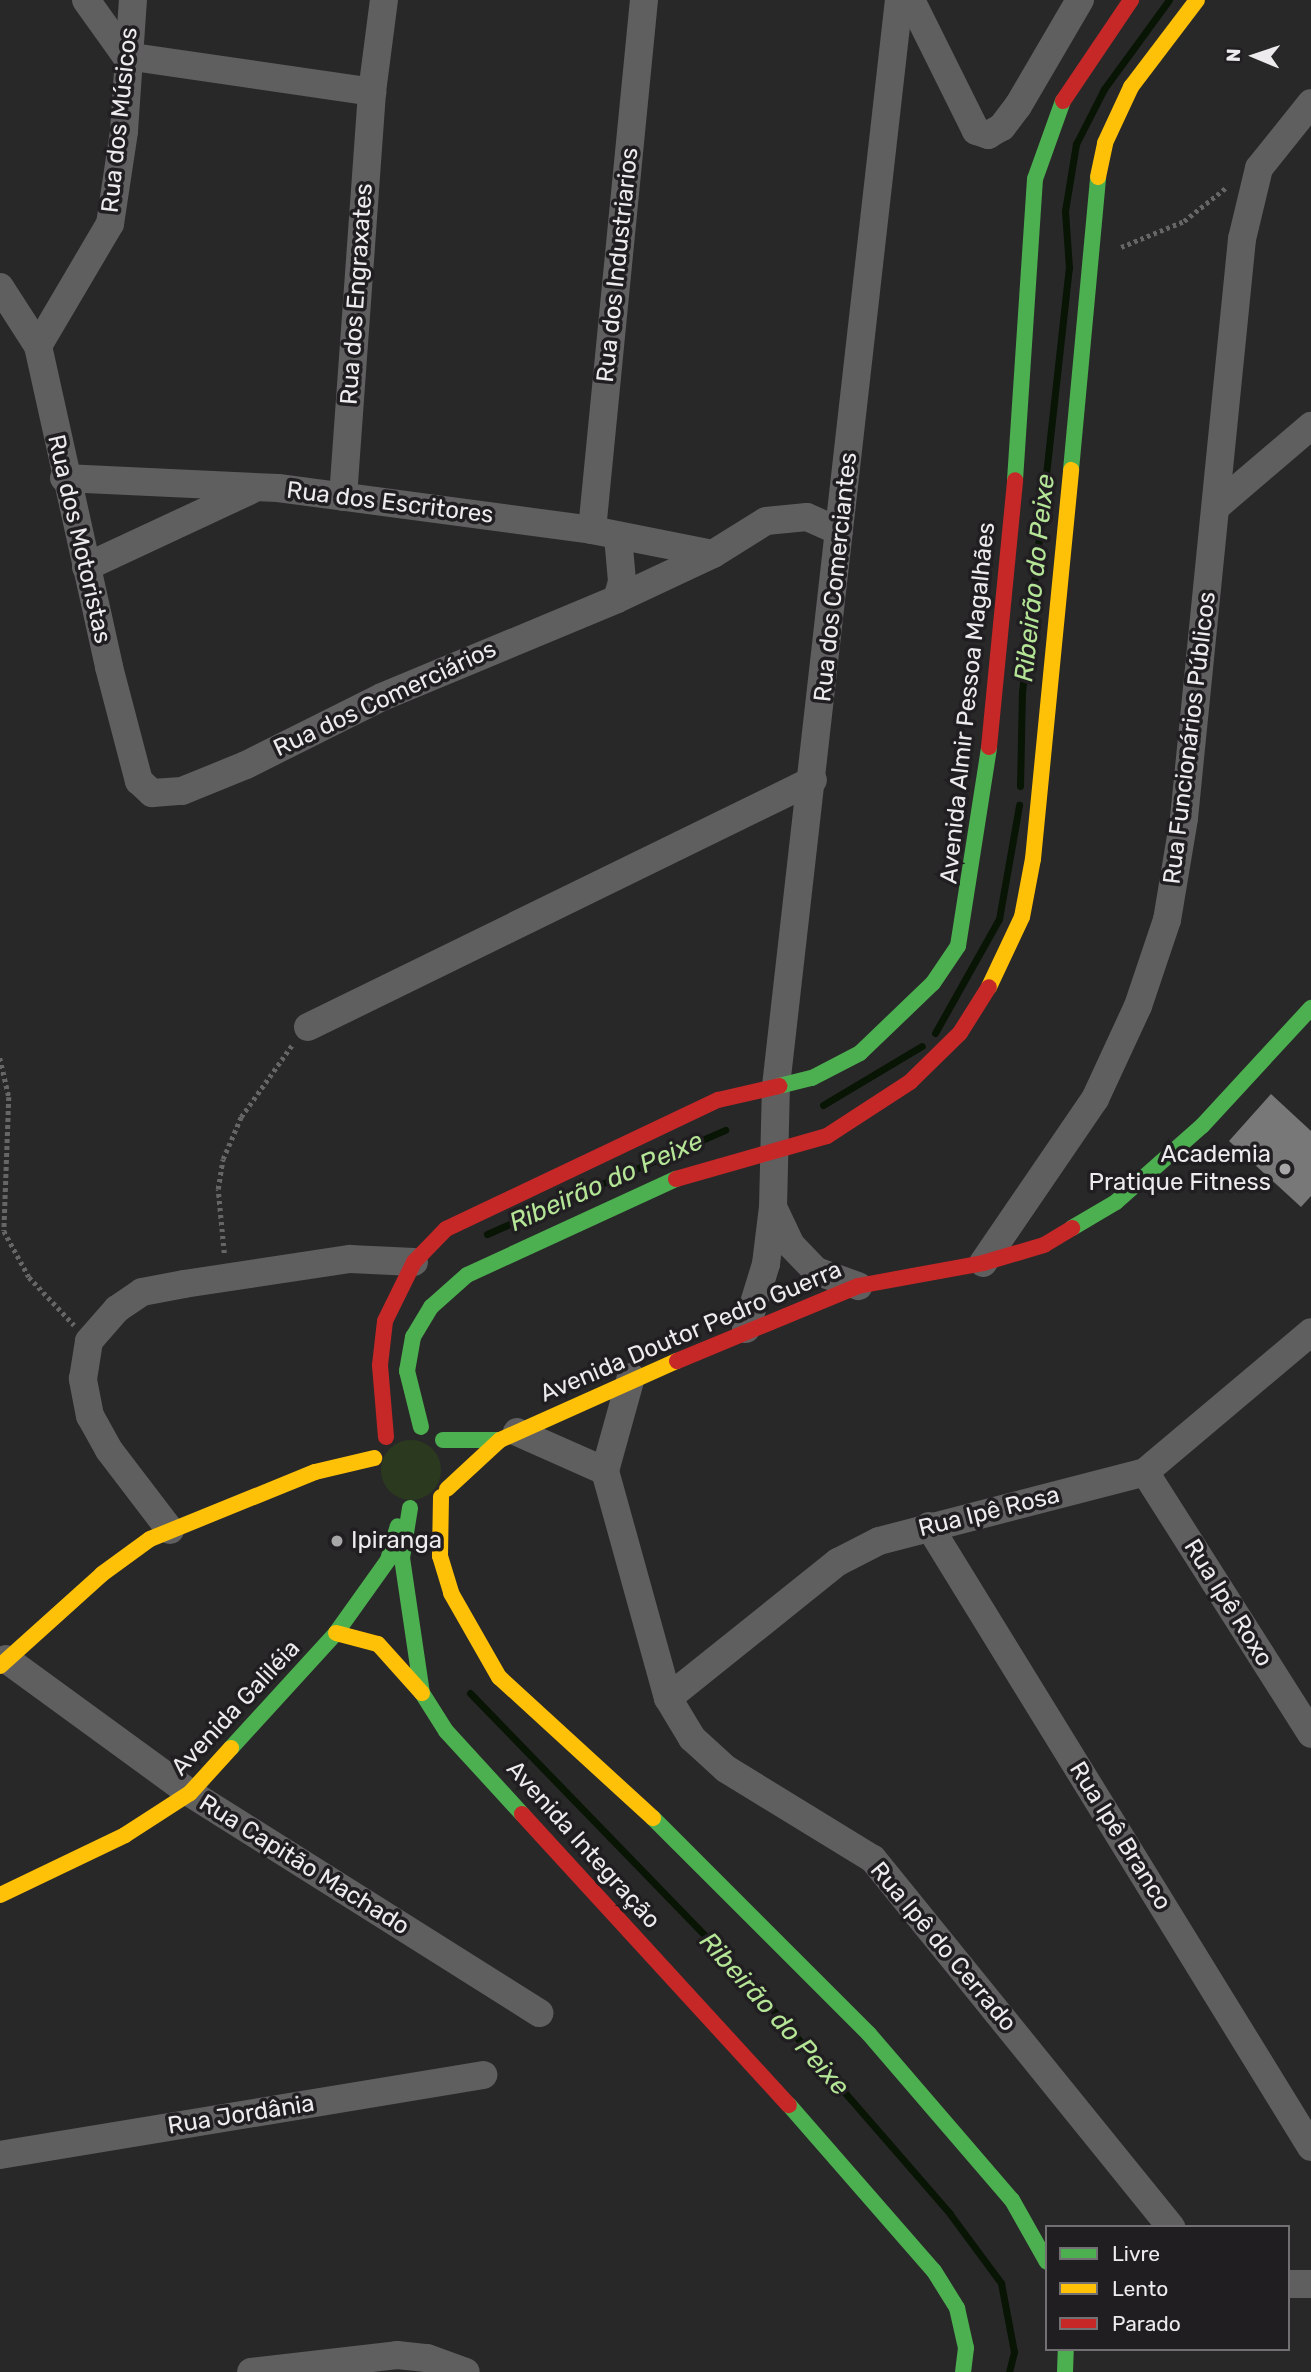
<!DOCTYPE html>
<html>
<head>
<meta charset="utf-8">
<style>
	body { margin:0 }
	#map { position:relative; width:1311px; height:2372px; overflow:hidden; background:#292829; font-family:Rubik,sans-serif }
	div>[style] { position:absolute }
	.green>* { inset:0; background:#2b3a1f }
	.round { border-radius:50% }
	.stream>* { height:7px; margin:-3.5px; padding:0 3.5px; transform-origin:3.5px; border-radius:3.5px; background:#081404 }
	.building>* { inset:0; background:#797879 }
	.path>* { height:4.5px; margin-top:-2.25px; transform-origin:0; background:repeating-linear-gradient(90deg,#676667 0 3.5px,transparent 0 7px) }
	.street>* { height:28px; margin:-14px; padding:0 14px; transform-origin:14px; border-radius:14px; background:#605f60 }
	.fast>* { height:16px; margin:-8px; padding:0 8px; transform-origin:8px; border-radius:8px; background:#4caf50 }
	.slow>* { height:16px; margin:-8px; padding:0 8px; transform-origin:8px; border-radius:8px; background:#ffc107 }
	.jam>* { height:16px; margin:-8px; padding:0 8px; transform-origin:8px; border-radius:8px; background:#c62828 }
	.dots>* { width:19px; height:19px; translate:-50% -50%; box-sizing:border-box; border:4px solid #201e20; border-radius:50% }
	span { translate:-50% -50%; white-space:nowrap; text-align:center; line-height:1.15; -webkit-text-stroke:7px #201e20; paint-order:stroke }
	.street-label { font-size:24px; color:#edebed }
	.poi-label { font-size:24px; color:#edebed }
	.right { translate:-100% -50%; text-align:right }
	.left { translate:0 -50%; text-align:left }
	.water-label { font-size:26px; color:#b5e596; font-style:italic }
	.legend { position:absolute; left:1045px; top:2225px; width:245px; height:126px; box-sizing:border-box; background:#201e20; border:2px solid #727072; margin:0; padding:9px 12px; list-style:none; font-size:21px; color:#edebed }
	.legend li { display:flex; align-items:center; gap:14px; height:35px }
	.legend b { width:35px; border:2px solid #727072 }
	.north { position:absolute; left:1220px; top:21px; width:70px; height:70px; -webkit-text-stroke:5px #201e20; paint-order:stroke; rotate:272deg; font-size:19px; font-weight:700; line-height:28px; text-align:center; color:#edebed }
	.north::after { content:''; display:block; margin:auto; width:24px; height:32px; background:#edebed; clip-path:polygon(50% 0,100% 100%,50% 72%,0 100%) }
</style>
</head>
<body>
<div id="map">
	<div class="green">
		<div class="round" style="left:381px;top:1440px;width:60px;height:60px"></div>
	</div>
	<div class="stream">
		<div style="left:1020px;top:786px;width:94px;rotate:-88.8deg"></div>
		<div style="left:1022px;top:692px;width:427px;rotate:-83.7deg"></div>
		<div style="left:1069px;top:268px;width:57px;rotate:-94deg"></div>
		<div style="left:1065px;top:211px;width:68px;rotate:-80.7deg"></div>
		<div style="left:1076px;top:144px;width:62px;rotate:-63deg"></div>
		<div style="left:1104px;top:89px;width:110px;rotate:-53.9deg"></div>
		<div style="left:935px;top:1033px;width:131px;rotate:-60.7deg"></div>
		<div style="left:999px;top:919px;width:116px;rotate:-80deg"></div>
		<div style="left:823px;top:1105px;width:115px;rotate:-30.8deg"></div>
		<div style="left:487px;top:1234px;width:260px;rotate:-23.6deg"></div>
		<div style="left:470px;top:1693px;width:388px;rotate:45.9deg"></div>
		<div style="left:740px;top:1972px;width:320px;rotate:49deg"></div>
		<div style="left:950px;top:2214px;width:86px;rotate:53.5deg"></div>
		<div style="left:1001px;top:2283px;width:70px;rotate:79.3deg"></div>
		<div style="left:1014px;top:2352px;width:21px;rotate:104deg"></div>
	</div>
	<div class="building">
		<div style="clip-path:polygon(1271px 1094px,1311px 1131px,1311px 1196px,1301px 1207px,1229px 1141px)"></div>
	</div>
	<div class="path">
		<div style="left:1121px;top:247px;width:68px;rotate:-22.4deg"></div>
		<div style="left:1184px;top:221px;width:56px;rotate:-38.5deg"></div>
		<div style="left:0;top:1058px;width:40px;rotate:77deg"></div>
		<div style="left:9px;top:1097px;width:134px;rotate:92.1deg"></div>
		<div style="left:4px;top:1231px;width:52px;rotate:61.5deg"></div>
		<div style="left:29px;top:1277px;width:66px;rotate:46.8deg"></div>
		<div style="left:224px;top:1253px;width:64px;rotate:-95.4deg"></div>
		<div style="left:218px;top:1189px;width:30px;rotate:-81deg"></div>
		<div style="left:223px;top:1159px;width:46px;rotate:-66.8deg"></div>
		<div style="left:241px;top:1117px;width:88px;rotate:-54.7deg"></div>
	</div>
	<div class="street">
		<div style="left:86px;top:0;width:69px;rotate:54.5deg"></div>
		<div style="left:911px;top:0;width:146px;rotate:63.6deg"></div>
		<div style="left:976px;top:131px;width:13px;rotate:18deg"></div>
		<div style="left:988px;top:135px;width:16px;rotate:-30deg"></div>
		<div style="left:1002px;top:127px;width:26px;rotate:-53deg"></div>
		<div style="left:1018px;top:106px;width:123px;rotate:-59.7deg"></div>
		<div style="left:126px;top:56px;width:249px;rotate:8.3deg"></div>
		<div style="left:0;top:287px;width:70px;rotate:57.2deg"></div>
		<div style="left:38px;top:346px;width:329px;rotate:77.5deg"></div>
		<div style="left:109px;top:667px;width:118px;rotate:75.3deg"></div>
		<div style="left:139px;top:781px;width:18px;rotate:43deg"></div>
		<div style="left:152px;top:793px;width:30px;rotate:-4deg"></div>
		<div style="left:182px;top:791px;width:69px;rotate:-22.1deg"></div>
		<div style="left:246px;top:765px;width:152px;rotate:-26.6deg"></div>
		<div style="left:382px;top:697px;width:255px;rotate:-22.6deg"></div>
		<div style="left:617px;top:599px;width:106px;rotate:-25.1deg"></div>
		<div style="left:713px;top:554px;width:62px;rotate:-31.9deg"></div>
		<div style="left:766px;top:521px;width:41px;rotate:-5.6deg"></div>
		<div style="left:807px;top:517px;width:35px;rotate:24deg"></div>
		<div style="left:38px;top:346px;width:142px;rotate:-59.5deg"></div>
		<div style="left:110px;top:224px;width:94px;rotate:-81.4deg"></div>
		<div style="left:124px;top:131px;width:131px;rotate:-86.1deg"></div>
		<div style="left:64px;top:478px;width:214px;rotate:2.7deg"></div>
		<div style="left:278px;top:488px;width:317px;rotate:7.6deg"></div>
		<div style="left:592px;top:530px;width:123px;rotate:11.2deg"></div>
		<div style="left:343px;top:497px;width:406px;rotate:-85.9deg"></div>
		<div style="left:372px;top:92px;width:93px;rotate:-82.6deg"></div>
		<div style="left:1216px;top:507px;width:125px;rotate:-40.5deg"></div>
		<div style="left:592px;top:530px;width:533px;rotate:-84.4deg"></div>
		<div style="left:86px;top:567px;width:182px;rotate:-25deg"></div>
		<div style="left:617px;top:599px;width:19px;rotate:-74deg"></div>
		<div style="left:622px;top:581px;width:45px;rotate:-95.1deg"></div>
		<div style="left:308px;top:1027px;width:562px;rotate:-26.06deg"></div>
		<div style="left:773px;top:1207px;width:42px;rotate:64.7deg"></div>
		<div style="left:791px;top:1245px;width:36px;rotate:46deg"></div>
		<div style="left:816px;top:1271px;width:45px;rotate:19.7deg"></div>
		<div style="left:983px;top:1263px;width:199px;rotate:-55.7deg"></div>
		<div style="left:1095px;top:1099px;width:102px;rotate:-65.2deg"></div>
		<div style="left:1138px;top:1006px;width:91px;rotate:-71.4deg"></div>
		<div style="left:1167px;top:920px;width:103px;rotate:-80.5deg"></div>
		<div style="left:1184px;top:818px;width:582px;rotate:-84.28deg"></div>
		<div style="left:1242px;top:239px;width:73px;rotate:-76.5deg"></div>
		<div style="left:1259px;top:168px;width:83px;rotate:-51.3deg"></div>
		<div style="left:746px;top:1329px;width:68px;rotate:-72.9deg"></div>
		<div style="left:766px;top:1264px;width:57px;rotate:-83deg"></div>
		<div style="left:773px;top:1207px;width:121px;rotate:-88.6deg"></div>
		<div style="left:776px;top:1086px;width:1093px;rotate:-83.54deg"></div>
		<div style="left:631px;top:1377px;width:98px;rotate:105.5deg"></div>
		<div style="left:605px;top:1471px;width:236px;rotate:74.5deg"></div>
		<div style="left:668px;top:1698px;width:47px;rotate:59deg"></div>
		<div style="left:692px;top:1738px;width:46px;rotate:42.4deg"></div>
		<div style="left:726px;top:1769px;width:172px;rotate:31.5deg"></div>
		<div style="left:873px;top:1859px;width:474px;rotate:51deg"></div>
		<div style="left:517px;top:1432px;width:96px;rotate:23.9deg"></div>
		<div style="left:1145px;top:1472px;width:310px;rotate:57.6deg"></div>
		<div style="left:929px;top:1526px;width:729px;rotate:58.4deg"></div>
		<div style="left:170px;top:1530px;width:101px;rotate:-127.3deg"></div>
		<div style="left:109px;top:1450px;width:39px;rotate:-119deg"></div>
		<div style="left:90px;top:1416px;width:38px;rotate:-101deg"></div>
		<div style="left:83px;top:1379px;width:38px;rotate:-81deg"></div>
		<div style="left:89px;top:1341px;width:43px;rotate:-48.8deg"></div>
		<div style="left:117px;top:1309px;width:30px;rotate:-34deg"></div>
		<div style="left:142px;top:1292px;width:43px;rotate:-10.8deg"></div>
		<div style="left:184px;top:1284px;width:168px;rotate:-8.6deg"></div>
		<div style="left:350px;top:1259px;width:64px;rotate:2.7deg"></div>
		<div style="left:6px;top:1659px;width:228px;rotate:36.1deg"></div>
		<div style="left:190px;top:1793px;width:413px;rotate:32.2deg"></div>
		<div style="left:668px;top:1698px;width:218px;rotate:-38.7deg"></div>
		<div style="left:838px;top:1562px;width:46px;rotate:-27.1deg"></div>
		<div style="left:879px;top:1541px;width:275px;rotate:-14.5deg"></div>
		<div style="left:1145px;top:1472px;width:217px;rotate:-40.1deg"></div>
		<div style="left:0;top:2155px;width:490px;rotate:-9.4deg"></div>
		<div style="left:1288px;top:2284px;width:23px"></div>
		<div style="left:251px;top:2372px;width:147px;rotate:-6.6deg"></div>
		<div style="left:397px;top:2355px;width:30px;rotate:6deg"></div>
		<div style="left:427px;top:2358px;width:41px;rotate:19.7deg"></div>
	</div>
	<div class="fast">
		<div style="left:1071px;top:470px;width:294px;rotate:-84.7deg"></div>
		<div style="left:1015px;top:480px;width:302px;rotate:-86.2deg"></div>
		<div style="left:1035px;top:179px;width:83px;rotate:-70.3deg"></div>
		<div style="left:779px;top:1086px;width:34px;rotate:-14deg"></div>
		<div style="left:812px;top:1078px;width:54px;rotate:-27.5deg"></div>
		<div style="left:860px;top:1053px;width:101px;rotate:-43.8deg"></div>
		<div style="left:933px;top:983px;width:45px;rotate:-56deg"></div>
		<div style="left:958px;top:946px;width:201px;rotate:-81.1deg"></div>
		<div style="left:1072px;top:1228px;width:51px;rotate:-30.6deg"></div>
		<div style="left:1116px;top:1202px;width:115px;rotate:-41.5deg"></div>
		<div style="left:1202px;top:1126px;width:161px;rotate:-47.3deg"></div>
		<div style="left:421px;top:1427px;width:58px;rotate:-104deg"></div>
		<div style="left:407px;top:1371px;width:35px;rotate:-80deg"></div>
		<div style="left:413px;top:1337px;width:35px;rotate:-59deg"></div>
		<div style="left:431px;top:1307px;width:48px;rotate:-41.6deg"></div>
		<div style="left:467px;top:1275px;width:230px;rotate:-24.7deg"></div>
		<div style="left:443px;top:1440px;width:57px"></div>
		<div style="left:410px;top:1508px;width:51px;rotate:99.1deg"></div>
		<div style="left:402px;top:1558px;width:136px;rotate:81.6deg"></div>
		<div style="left:422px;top:1693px;width:45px;rotate:57.7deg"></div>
		<div style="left:446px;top:1731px;width:113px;rotate:47.5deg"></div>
		<div style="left:231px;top:1748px;width:156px;rotate:-47.6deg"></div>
		<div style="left:336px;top:1633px;width:90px;rotate:-54.5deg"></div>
		<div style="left:388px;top:1560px;width:35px;rotate:-74deg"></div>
		<div style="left:653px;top:1818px;width:305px;rotate:45deg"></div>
		<div style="left:869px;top:2034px;width:219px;rotate:49.3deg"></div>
		<div style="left:1012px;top:2200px;width:71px;rotate:60.6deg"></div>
		<div style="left:789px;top:2105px;width:220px;rotate:48.9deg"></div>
		<div style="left:934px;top:2271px;width:44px;rotate:58.1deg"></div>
		<div style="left:957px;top:2308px;width:41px;rotate:77.3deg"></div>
		<div style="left:966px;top:2348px;width:24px;rotate:97deg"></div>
		<div style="left:1065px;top:2372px;width:23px;rotate:-88deg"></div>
	</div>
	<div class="slow">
		<div style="left:1098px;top:177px;width:35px;rotate:-78deg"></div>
		<div style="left:1105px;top:143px;width:62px;rotate:-65.1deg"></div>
		<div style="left:1131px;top:87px;width:109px;rotate:-52.8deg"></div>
		<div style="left:989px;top:987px;width:77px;rotate:-64.8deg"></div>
		<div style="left:1022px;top:917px;width:59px;rotate:-79.3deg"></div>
		<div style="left:1033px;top:859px;width:391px;rotate:-84.4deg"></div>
		<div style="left:447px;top:1489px;width:72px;rotate:-42.8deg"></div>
		<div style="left:500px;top:1440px;width:194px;rotate:-24.1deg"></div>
		<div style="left:441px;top:1497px;width:59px;rotate:91deg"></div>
		<div style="left:440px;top:1556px;width:39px;rotate:73deg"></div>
		<div style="left:451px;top:1593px;width:97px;rotate:60.3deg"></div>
		<div style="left:499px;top:1677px;width:209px;rotate:42.5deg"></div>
		<div style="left:336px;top:1633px;width:43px;rotate:14.7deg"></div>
		<div style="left:378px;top:1644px;width:66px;rotate:48.1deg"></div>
		<div style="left:0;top:1666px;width:137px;rotate:-42deg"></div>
		<div style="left:102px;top:1574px;width:59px;rotate:-36.1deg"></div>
		<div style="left:150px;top:1539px;width:178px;rotate:-22.1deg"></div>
		<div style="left:315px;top:1472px;width:61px;rotate:-13.3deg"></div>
		<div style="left:0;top:1895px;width:139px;rotate:-25.6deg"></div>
		<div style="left:125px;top:1835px;width:77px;rotate:-32.9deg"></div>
		<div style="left:190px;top:1793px;width:61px;rotate:-47.7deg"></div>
	</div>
	<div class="jam">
		<div style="left:1063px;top:101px;width:122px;rotate:-56deg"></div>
		<div style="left:989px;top:747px;width:268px;rotate:-84.4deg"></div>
		<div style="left:676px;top:1179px;width:157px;rotate:-15.9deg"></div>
		<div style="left:827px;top:1136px;width:99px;rotate:-33deg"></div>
		<div style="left:910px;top:1082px;width:70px;rotate:-44.4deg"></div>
		<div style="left:960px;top:1033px;width:54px;rotate:-57.8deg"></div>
		<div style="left:677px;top:1361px;width:196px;rotate:-22.5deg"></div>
		<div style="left:858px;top:1286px;width:127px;rotate:-10.4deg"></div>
		<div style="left:983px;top:1263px;width:64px;rotate:-16.4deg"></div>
		<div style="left:1044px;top:1245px;width:33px;rotate:-31deg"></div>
		<div style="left:386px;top:1437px;width:72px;rotate:-94.8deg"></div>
		<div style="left:380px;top:1365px;width:44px;rotate:-83.5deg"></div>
		<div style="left:385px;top:1321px;width:66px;rotate:-63.8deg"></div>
		<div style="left:414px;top:1262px;width:46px;rotate:-45.9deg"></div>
		<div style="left:446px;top:1229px;width:301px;rotate:-25.4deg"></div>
		<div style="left:718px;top:1100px;width:63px;rotate:-12.9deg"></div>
		<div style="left:522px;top:1814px;width:395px;rotate:47.5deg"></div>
	</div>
	<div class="dots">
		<div style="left:1285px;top:1169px;background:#a8a7a8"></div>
		<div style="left:337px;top:1541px;background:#a8a7a8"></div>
	</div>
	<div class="street-label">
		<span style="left:120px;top:120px;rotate:-84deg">Rua dos Músicos</span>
		<span style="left:618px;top:265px;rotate:-84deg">Rua dos Industriarios</span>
		<span style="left:357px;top:294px;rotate:-86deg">Rua dos Engraxates</span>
		<span style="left:390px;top:503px;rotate:7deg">Rua dos Escritores</span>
		<span style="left:79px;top:539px;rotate:77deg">Rua dos Motoristas</span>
		<span style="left:836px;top:577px;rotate:-84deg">Rua dos Comerciantes</span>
		<span style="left:385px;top:699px;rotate:-25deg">Rua dos Comerciários</span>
		<span style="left:968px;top:703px;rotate:-84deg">Avenida Almir Pessoa Magalhães</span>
		<span style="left:1190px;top:738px;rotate:-83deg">Rua Funcionários Públicos</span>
		<span style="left:691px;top:1332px;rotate:-23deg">Avenida Doutor Pedro Guerra</span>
		<span style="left:989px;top:1512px;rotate:-14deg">Rua Ipê Rosa</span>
		<span style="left:1228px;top:1603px;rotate:58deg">Rua Ipê Roxo</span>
		<span style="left:236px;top:1708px;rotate:-47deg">Avenida Galiléia</span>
		<span style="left:1120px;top:1836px;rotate:58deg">Rua Ipê Branco</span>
		<span style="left:583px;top:1845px;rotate:48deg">Avenida Integração</span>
		<span style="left:304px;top:1865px;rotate:32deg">Rua Capitão Machado</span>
		<span style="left:943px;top:1947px;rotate:50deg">Rua Ipê do Cerrado</span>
		<span style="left:241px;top:2115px;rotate:-9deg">Rua Jordânia</span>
	</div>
	<div class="poi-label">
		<span class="right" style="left:1271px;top:1169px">Academia<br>Pratique Fitness</span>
		<span class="left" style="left:351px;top:1541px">Ipiranga</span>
	</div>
	<div class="water-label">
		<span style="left:1035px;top:578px;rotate:-84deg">Ribeirão do Peixe</span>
		<span style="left:606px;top:1182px;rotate:-24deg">Ribeirão do Peixe</span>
		<span style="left:774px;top:2014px;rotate:48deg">Ribeirão do Peixe</span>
	</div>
	<ul class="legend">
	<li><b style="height:9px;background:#4caf50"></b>Livre</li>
	<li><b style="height:9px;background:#ffc107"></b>Lento</li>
	<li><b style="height:9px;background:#c62828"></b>Parado</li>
	</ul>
	<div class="north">N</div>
</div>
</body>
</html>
